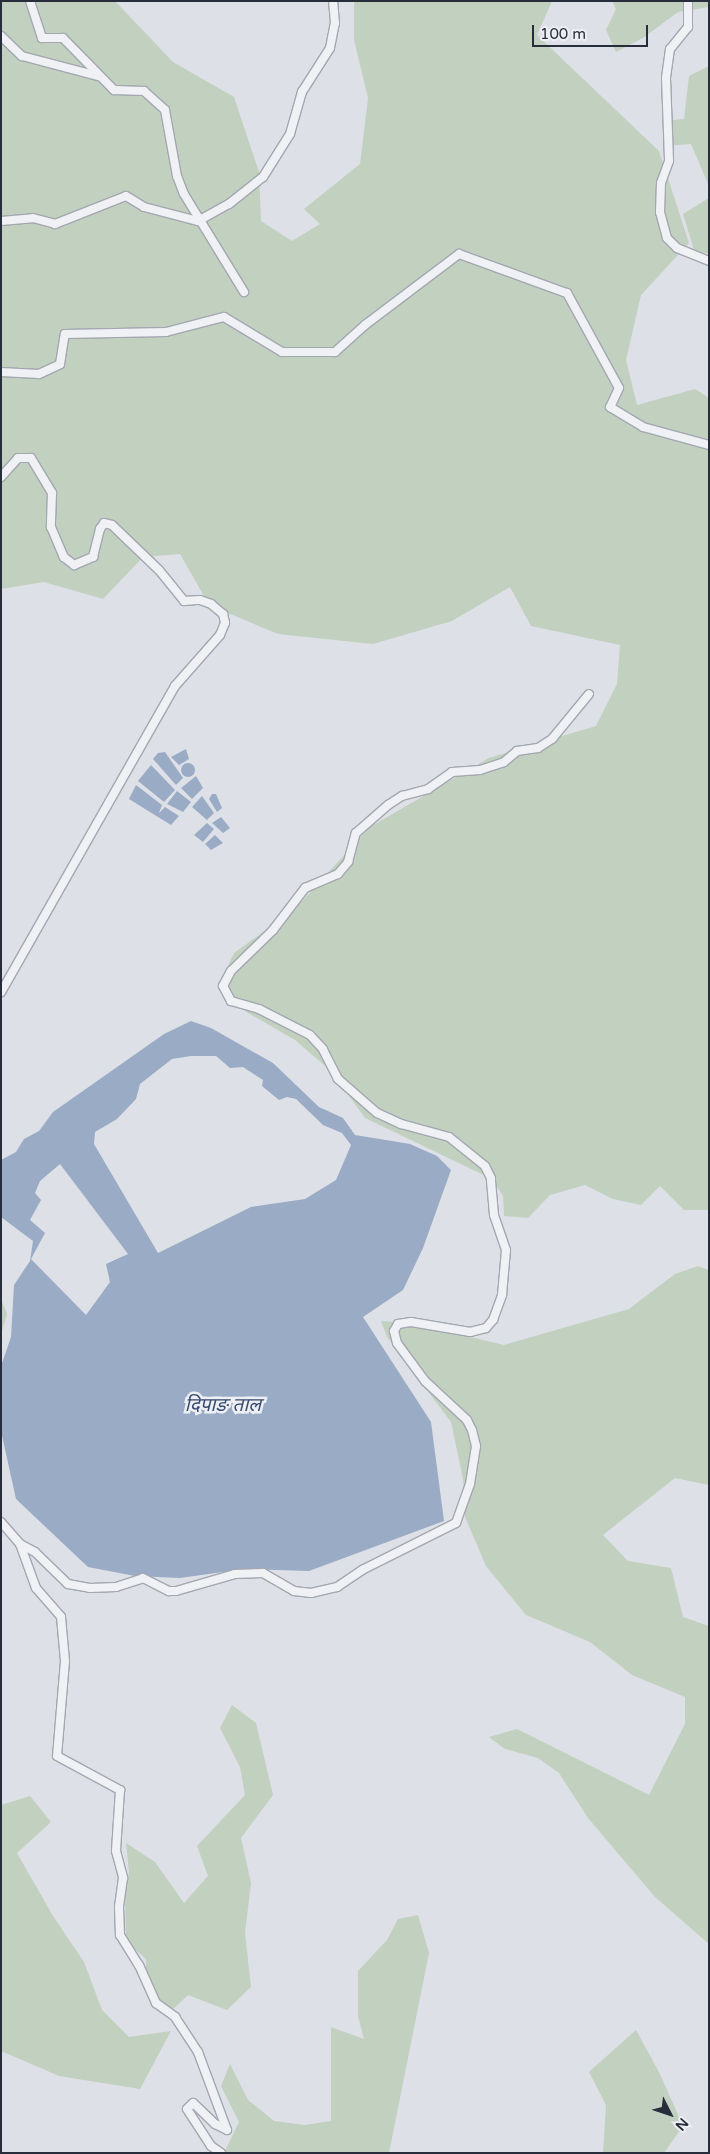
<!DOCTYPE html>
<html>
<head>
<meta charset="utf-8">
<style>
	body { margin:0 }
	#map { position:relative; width:710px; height:2154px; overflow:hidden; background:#dde0e6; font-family:"Varela Round","Noto Sans Devanagari",sans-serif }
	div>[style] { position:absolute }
	.green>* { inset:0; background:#c2d0bf }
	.water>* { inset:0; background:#9aabc5 }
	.round { border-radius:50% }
	.roads { filter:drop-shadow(1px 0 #a3a7b0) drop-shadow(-1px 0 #a3a7b0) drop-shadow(0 1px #a3a7b0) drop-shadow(0 -1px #a3a7b0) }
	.minor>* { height:8px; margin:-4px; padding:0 4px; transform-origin:4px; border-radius:4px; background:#f0f1f5 }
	span { translate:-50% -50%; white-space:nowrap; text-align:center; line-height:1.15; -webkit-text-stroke:5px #edeff4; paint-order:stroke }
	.water-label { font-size:19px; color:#34496e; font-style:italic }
	.frame { position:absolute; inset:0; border:2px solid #282d3c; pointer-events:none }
	.north { position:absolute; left:645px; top:2089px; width:50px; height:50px; -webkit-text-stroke:4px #edeff4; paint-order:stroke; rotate:131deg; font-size:14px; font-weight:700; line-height:20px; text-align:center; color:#282d3c }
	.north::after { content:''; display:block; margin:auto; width:18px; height:22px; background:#282d3c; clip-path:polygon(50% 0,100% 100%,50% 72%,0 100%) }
	.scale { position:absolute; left:532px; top:25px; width:116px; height:22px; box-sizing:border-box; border:2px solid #282d3c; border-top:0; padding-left:6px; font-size:15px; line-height:18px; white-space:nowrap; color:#282d3c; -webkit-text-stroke:4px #edeff4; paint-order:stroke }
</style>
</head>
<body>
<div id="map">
	<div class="green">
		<div style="clip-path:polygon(1px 1px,115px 1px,173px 62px,234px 97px,259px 172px,261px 221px,292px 241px,320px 224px,304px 209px,360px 164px,368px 98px,354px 40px,354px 1px,552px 1px,537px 35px,659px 151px,689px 243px,641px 295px,626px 360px,637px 405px,695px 389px,709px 398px,709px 1210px,684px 1210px,660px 1186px,641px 1205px,613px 1199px,585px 1185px,550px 1195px,528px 1218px,504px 1216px,503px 1196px,492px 1179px,365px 1118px,331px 1071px,295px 1040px,245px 1011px,219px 985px,234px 953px,294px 910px,370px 827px,489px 758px,596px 726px,617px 684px,620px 645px,531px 626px,510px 587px,452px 621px,373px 644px,278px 634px,209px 605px,180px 554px,143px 557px,103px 599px,44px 582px,1px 589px)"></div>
		<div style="clip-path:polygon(612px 1px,709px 1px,709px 7px,678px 12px,643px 38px,616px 52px,606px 30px,616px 9px)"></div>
		<div style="clip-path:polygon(709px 66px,709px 186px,691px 144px,663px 146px,663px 121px,684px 119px,689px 76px)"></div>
		<div style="clip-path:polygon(709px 198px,709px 254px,694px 250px,683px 214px)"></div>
		<div style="clip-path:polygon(698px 1266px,709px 1270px,709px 1485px,675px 1478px,603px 1535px,628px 1561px,671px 1568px,683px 1617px,709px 1626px,709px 1944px,655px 1897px,588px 1818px,559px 1773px,538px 1758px,505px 1749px,489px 1737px,517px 1729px,649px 1795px,685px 1724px,685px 1697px,632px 1675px,590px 1642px,526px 1615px,486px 1566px,465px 1517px,463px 1479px,451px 1422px,387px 1337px,381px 1321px,413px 1323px,504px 1345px,629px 1309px,675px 1274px)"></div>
		<div style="clip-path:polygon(1px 1299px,7px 1314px,1px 1335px)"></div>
		<div style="clip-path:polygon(232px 1705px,256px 1723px,273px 1795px,241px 1838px,251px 1883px,245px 1933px,251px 1987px,227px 2010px,188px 1995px,170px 2012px,146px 1990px,146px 1959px,126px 1941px,125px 1899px,129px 1872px,126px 1843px,155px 1862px,184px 1903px,208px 1876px,197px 1846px,245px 1795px,240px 1767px,220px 1728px)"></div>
		<div style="clip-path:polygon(30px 1796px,51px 1822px,17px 1853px,53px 1916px,84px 1962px,102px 2010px,129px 2037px,171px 2031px,140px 2089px,59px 2076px,1px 2051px,1px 1805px)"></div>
		<div style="clip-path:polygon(418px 1915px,429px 1953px,389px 2153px,224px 2153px,239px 2122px,221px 2086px,230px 2064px,248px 2100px,274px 2121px,305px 2125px,331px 2121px,331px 2027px,364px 2039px,358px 2016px,358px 1971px,387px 1940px,398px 1919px)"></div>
		<div style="clip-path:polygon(636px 2030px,660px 2074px,683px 2126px,664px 2153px,603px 2153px,606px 2105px,589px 2072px)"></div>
	</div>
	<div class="water">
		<div style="clip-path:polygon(186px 749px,189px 759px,179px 765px,171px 757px)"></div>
		<div style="clip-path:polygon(165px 752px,183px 778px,176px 785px,153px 759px,158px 753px)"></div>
		<div class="round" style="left:181px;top:763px;width:14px;height:14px"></div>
		<div style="clip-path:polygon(151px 765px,175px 790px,164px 802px,138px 781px)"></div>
		<div style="clip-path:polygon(196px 776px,203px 788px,192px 799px,181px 788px)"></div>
		<div style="clip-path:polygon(136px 785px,162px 805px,159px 813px,165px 807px,179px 816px,171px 825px,129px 799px)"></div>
		<div style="clip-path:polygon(177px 791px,191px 802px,183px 812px,167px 804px)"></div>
		<div style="clip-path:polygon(212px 794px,216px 794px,222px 808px,217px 812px,209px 799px)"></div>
		<div style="clip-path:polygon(202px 796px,214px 813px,207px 820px,192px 807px)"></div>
		<div style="clip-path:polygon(221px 817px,230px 828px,223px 833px,212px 823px)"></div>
		<div style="clip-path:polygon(207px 823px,214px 829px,203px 842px,194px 835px)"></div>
		<div style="clip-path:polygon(215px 835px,223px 843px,211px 850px,205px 844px)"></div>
		<div style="clip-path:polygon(evenodd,191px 1021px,211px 1028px,273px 1063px,319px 1107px,343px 1118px,355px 1135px,410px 1144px,437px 1156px,451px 1170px,423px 1248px,403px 1290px,363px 1317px,431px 1422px,444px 1521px,309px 1571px,244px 1569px,180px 1578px,135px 1576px,88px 1567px,16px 1499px,1px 1431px,1px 1366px,11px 1337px,14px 1285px,30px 1261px,33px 1241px,1px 1217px,1px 1160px,16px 1152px,24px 1139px,39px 1131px,53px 1112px,164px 1034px,191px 1021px,191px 1056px,216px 1056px,230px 1068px,243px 1067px,263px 1080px,262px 1086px,279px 1100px,287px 1097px,296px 1099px,323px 1125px,342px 1133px,351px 1145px,336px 1180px,305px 1199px,251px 1207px,158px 1253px,94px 1144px,95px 1132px,117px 1119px,136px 1099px,140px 1084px,172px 1059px,191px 1056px,191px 1021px,60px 1164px,128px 1254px,106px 1264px,110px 1282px,86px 1315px,31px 1259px,45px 1233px,30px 1220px,41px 1200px,35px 1193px,40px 1181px,60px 1164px)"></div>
	</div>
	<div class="roads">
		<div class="minor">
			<div style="left:30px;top:1px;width:39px;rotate:72deg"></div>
			<div style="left:42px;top:38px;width:21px"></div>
			<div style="left:63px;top:38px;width:73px;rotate:45.6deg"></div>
			<div style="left:114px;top:90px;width:30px;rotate:2deg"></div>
			<div style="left:144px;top:91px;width:28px;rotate:42deg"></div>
			<div style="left:165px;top:110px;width:67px;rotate:79.7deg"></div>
			<div style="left:177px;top:176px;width:19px;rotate:69deg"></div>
			<div style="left:184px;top:194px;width:115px;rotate:58.5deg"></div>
			<div style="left:688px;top:1px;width:26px;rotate:90deg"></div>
			<div style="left:688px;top:27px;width:28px;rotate:129deg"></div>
			<div style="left:670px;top:49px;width:29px;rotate:98deg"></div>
			<div style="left:666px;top:78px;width:83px;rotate:87.9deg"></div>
			<div style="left:669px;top:161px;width:23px;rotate:110deg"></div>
			<div style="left:661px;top:183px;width:29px;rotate:92deg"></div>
			<div style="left:660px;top:212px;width:27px;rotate:75deg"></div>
			<div style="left:667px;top:238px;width:14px;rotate:45deg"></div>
			<div style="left:677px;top:248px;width:35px;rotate:22deg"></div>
			<div style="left:1px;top:36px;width:29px;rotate:44deg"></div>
			<div style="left:22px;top:56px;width:79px;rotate:14.7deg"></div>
			<div style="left:1px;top:221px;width:32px;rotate:-5deg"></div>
			<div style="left:33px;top:218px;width:23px;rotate:15deg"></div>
			<div style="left:55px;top:224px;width:76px;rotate:-21.5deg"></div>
			<div style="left:126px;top:196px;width:21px;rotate:31deg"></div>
			<div style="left:144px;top:207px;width:56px;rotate:14.5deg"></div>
			<div style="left:198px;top:221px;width:35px;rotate:-29deg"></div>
			<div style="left:229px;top:204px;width:43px;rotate:-38.5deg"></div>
			<div style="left:263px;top:177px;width:51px;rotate:-57.9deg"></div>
			<div style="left:290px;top:134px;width:44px;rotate:-74.1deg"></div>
			<div style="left:302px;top:92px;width:52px;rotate:-57.5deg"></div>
			<div style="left:330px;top:48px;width:25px;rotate:-79deg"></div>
			<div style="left:335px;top:23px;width:22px;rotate:-95deg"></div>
			<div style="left:1px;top:372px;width:38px;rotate:3deg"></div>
			<div style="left:39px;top:374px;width:23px;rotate:-25deg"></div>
			<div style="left:60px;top:364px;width:30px;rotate:-81deg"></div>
			<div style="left:65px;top:334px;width:101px;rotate:-1.1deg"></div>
			<div style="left:166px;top:332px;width:60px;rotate:-14.5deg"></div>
			<div style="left:224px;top:317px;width:68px;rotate:31.1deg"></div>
			<div style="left:282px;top:352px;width:53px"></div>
			<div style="left:335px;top:352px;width:40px;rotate:-42deg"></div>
			<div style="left:365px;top:325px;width:118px;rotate:-37.1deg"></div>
			<div style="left:459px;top:254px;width:115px;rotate:19.9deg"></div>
			<div style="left:567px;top:293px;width:108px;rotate:61.3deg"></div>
			<div style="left:619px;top:388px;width:21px;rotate:115deg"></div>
			<div style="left:610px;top:407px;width:39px;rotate:31deg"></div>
			<div style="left:643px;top:427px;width:68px;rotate:15.3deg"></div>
			<div style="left:1px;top:477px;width:25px;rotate:-48deg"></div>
			<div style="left:18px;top:458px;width:13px"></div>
			<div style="left:31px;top:458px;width:41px;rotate:59deg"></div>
			<div style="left:52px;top:493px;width:34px;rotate:92deg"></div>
			<div style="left:51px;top:527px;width:33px;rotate:67deg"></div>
			<div style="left:64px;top:557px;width:13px;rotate:39deg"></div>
			<div style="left:74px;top:565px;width:21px;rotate:-23deg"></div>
			<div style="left:93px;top:557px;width:29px;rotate:-76deg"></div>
			<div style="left:100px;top:529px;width:7px;rotate:-56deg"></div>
			<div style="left:104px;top:523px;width:8px;rotate:14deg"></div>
			<div style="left:112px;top:525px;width:65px;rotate:43.8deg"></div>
			<div style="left:159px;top:570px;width:40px;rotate:51deg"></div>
			<div style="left:184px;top:601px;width:16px;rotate:-4deg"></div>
			<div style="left:200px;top:600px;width:12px;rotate:20deg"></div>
			<div style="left:211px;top:604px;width:16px;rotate:40deg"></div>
			<div style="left:223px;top:614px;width:9px;rotate:77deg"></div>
			<div style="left:225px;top:623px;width:13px;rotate:113deg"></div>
			<div style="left:220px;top:635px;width:68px;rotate:131.4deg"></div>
			<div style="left:175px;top:686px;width:352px;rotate:119.6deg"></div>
			<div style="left:1px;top:1522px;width:29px;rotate:49deg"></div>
			<div style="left:20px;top:1544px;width:47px;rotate:70deg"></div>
			<div style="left:36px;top:1588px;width:38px;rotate:49deg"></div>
			<div style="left:61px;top:1617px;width:44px;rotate:84.8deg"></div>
			<div style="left:65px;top:1661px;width:95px;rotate:94.8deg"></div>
			<div style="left:57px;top:1756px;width:72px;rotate:28.4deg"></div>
			<div style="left:120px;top:1790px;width:61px;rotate:93.8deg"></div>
			<div style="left:116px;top:1851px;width:28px;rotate:75deg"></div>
			<div style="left:123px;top:1878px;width:29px;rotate:98deg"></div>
			<div style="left:119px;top:1907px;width:28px;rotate:88deg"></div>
			<div style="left:120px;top:1935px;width:36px;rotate:58deg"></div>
			<div style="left:139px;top:1965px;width:42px;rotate:65.9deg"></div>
			<div style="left:156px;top:2003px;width:24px;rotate:36deg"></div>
			<div style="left:175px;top:2017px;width:42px;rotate:56.7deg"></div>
			<div style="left:198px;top:2052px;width:83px;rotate:69.6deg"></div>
			<div style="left:227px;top:2130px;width:13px;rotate:-153deg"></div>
			<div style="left:215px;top:2124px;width:30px;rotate:-136deg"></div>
			<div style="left:193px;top:2103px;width:8px;rotate:135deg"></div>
			<div style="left:187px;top:2109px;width:44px;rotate:57deg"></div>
			<div style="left:211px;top:2146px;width:12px;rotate:35deg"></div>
			<div style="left:20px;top:1544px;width:17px;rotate:28deg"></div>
			<div style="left:35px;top:1552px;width:46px;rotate:44.1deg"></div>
			<div style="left:68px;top:1584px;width:22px;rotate:10deg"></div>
			<div style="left:90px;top:1588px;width:26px;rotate:-2deg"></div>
			<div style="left:116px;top:1587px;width:28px;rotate:-18deg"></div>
			<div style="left:143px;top:1578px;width:29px;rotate:27deg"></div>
			<div style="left:169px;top:1591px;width:7px"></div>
			<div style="left:176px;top:1591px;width:61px;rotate:-16.1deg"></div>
			<div style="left:235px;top:1574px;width:28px;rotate:-2deg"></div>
			<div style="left:263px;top:1573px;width:36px;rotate:30deg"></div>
			<div style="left:294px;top:1591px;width:17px;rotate:7deg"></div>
			<div style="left:311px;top:1593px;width:27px;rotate:-13deg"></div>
			<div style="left:337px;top:1587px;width:32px;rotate:-34deg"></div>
			<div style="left:364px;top:1569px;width:103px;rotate:-26.6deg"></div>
			<div style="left:456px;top:1523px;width:41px;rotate:-70.3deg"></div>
			<div style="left:470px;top:1484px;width:38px;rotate:-81deg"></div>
			<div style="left:476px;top:1446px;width:16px;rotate:-104deg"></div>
			<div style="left:472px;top:1430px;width:11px;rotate:-117deg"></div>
			<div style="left:467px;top:1420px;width:57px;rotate:-137.1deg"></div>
			<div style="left:425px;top:1381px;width:47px;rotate:-126.4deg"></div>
			<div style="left:397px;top:1343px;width:12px;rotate:-104deg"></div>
			<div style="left:394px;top:1331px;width:8px;rotate:-60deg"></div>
			<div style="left:398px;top:1324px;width:13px;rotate:-9deg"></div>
			<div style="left:411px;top:1322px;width:60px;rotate:9.6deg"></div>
			<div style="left:470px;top:1332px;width:16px;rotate:-14deg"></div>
			<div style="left:486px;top:1328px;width:11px;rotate:-49deg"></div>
			<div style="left:493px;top:1320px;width:27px;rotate:-70deg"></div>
			<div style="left:502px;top:1295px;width:45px;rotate:-84.9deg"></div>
			<div style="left:506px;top:1250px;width:37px;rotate:-109deg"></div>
			<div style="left:494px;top:1215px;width:37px;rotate:-95deg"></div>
			<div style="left:491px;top:1178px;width:13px;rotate:-117deg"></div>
			<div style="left:485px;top:1166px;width:46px;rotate:-141.1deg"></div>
			<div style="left:449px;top:1137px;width:50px;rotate:-164.8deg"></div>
			<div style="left:401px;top:1124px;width:26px;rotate:-155deg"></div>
			<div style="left:377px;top:1113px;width:52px;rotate:-138.9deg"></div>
			<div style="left:338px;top:1079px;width:34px;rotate:-117deg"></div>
			<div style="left:323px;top:1049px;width:19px;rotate:-133deg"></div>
			<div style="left:310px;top:1035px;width:57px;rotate:-153deg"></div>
			<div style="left:259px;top:1009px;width:29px;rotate:-164deg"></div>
			<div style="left:231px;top:1001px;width:17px;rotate:-118deg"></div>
			<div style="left:223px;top:986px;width:17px;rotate:-62deg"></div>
			<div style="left:231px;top:971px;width:59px;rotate:-44.3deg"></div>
			<div style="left:273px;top:930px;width:53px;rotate:-52.7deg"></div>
			<div style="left:305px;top:888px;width:36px;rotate:-23deg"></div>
			<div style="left:338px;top:874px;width:16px;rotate:-50deg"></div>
			<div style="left:348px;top:862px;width:30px;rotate:-75deg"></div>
			<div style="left:356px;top:833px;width:43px;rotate:-41.2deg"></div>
			<div style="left:388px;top:805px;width:17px;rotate:-33deg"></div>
			<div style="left:402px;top:796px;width:27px;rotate:-15deg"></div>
			<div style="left:428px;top:789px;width:29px;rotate:-35deg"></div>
			<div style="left:452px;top:772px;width:28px;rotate:-4deg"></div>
			<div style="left:480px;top:770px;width:25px;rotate:-18deg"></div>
			<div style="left:504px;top:762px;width:17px;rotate:-40deg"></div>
			<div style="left:517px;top:751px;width:21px;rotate:-8deg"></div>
			<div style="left:538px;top:748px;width:17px;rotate:-33deg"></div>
			<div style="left:552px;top:739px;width:58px;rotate:-50.6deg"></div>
		</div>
	</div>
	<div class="water-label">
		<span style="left:223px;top:1406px">दिपाङ ताल</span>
	</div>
	<div class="frame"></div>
	<div class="north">N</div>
	<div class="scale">100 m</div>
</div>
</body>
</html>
